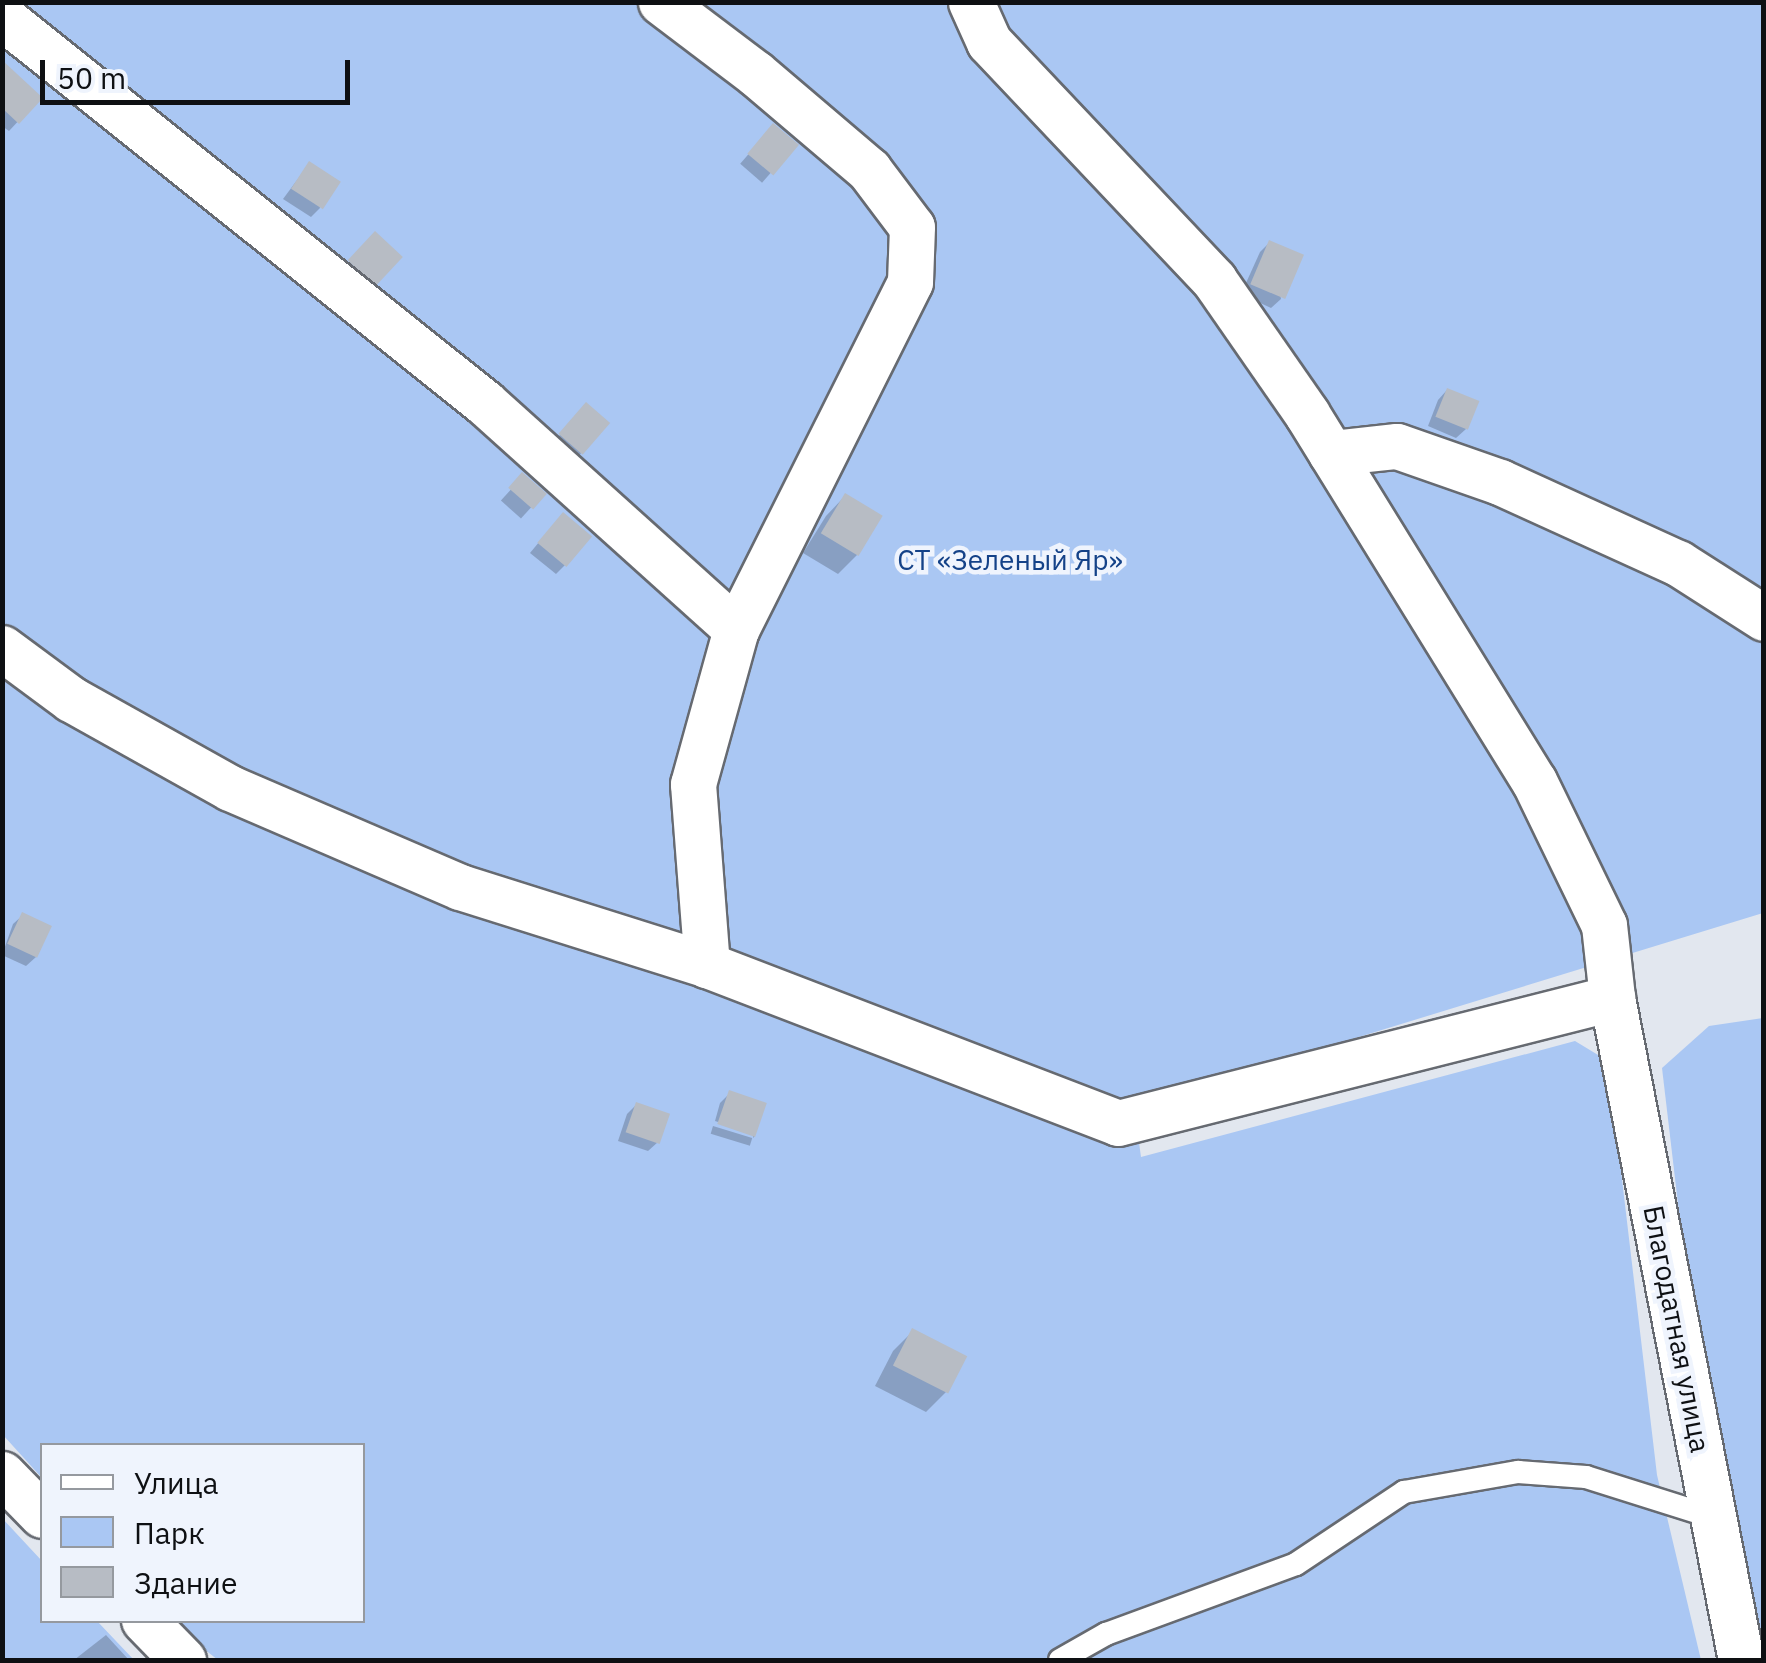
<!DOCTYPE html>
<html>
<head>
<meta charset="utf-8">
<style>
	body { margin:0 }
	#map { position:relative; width:1766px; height:1663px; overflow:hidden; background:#e2e7ef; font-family:"IBM Plex Sans",sans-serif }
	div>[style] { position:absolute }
	.green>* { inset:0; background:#aac7f3 }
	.shadow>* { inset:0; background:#0003; transform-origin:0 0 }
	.building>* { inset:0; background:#b7bcc4; transform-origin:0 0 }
	.roads { filter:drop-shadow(2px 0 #666a71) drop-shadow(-2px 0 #666a71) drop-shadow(0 2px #666a71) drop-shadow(0 -2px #666a71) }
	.lane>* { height:22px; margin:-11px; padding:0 11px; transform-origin:11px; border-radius:11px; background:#fff }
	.street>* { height:45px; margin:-22.5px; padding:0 22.5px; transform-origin:22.5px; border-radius:22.5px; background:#fff }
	span { translate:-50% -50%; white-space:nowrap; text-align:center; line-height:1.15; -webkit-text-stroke:9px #eff4fd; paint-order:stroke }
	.park-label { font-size:28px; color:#144288 }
	.street-label { font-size:28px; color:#0e1013 }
	.frame { position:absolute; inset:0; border:5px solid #0e1013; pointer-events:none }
	.legend { position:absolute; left:40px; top:1443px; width:325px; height:180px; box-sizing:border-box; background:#eff4fd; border:2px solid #95999f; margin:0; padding:12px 18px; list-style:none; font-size:30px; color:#0e1013 }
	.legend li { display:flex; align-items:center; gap:20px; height:50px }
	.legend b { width:50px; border:2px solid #95999f }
	.scale { position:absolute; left:40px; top:60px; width:310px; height:45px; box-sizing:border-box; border:5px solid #0e1013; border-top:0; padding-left:12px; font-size:30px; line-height:35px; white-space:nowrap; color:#0e1013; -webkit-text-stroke:8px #eff4fd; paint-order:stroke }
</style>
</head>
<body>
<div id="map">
	<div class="green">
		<div style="clip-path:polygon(3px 3px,1763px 3px,1763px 913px,1134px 1106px,1141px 1157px,1575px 1041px,1608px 1061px,1657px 1475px,1701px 1660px,218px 1660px,204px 1649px,178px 1621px,362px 1620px,362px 1446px,42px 1446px,42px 1478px,3px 1435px)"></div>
		<div style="clip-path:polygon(1763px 1018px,1764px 1018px,1763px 1643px,1681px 1229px,1662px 1068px,1709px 1026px)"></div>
		<div style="clip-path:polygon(2px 1518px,42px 1561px,42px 1620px,97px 1621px,134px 1660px,3px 1660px)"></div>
	</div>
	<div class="shadow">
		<div style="clip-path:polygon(2px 92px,40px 98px,9px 131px,2px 126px)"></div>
		<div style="left:773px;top:126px;width:29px;height:50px;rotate:41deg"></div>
		<div style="clip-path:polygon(309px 164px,320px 208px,311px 217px,283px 199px)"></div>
		<div style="clip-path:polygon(1269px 243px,1281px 299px,1271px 308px,1241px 294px,1260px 252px)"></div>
		<div style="clip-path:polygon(366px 244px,400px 257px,368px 292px,342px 271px)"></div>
		<div style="clip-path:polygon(1447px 390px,1466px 429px,1456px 438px,1428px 426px,1438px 400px)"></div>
		<div style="left:586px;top:405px;width:28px;height:53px;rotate:41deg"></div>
		<div style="left:523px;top:476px;width:27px;height:33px;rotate:42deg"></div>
		<div style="clip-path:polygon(845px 496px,858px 554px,838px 574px,803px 553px,826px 516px)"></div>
		<div style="clip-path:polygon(554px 524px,565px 565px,556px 574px,530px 553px)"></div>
		<div style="clip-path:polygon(23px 915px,36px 957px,26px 966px,2px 955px,13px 924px)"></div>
		<div style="clip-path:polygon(730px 1093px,755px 1136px,753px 1138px,753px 1133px,715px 1121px,720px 1103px)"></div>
		<div style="clip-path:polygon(636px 1105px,658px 1142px,648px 1151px,618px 1141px,627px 1114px)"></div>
		<div style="left:713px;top:1126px;width:41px;height:8px;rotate:17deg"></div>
		<div style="clip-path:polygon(913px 1331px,946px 1392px,926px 1412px,875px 1386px,893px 1351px)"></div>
		<div style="clip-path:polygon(106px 1635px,129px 1660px,74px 1660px)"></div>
	</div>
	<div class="building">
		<div style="clip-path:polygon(2px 60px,43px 98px,19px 124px,2px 108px)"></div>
		<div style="left:773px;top:123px;width:34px;height:40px;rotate:40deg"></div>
		<div style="left:309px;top:161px;width:38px;height:33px;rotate:33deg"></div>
		<div style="left:375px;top:231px;width:38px;height:40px;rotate:43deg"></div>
		<div style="left:1269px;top:240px;width:38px;height:48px;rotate:23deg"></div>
		<div style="left:1447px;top:388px;width:35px;height:31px;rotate:22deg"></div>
		<div style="left:586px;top:402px;width:32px;height:42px;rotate:41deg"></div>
		<div style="left:522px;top:472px;width:33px;height:21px;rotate:41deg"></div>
		<div style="left:845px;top:493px;width:44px;height:47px;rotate:31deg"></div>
		<div style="left:563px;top:512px;width:38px;height:40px;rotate:40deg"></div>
		<div style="left:22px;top:912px;width:33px;height:35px;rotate:25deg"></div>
		<div style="left:729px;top:1090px;width:40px;height:36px;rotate:19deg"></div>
		<div style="left:636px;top:1102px;width:36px;height:32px;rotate:19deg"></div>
		<div style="left:912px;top:1328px;width:62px;height:42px;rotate:27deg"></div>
	</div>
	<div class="roads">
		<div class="lane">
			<div style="left:1060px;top:1660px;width:53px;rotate:-29.5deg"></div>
			<div style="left:1106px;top:1634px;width:202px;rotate:-20.2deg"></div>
			<div style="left:1296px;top:1564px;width:130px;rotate:-33.7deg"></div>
			<div style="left:1404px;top:1492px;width:116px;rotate:-10deg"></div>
			<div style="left:1518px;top:1472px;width:68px;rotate:4.2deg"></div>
			<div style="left:1586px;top:1477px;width:133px;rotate:17.5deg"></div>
		</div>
		<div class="street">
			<div style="left:661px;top:2px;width:118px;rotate:37.1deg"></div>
			<div style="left:755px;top:73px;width:150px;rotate:40.4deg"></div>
			<div style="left:869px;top:170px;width:71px;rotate:53deg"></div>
			<div style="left:912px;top:227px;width:55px;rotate:92.1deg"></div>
			<div style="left:910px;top:282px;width:388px;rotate:116.6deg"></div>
			<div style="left:736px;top:629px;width:161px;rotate:105.5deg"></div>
			<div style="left:693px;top:784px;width:182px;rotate:85.6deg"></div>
			<div style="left:971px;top:2px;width:44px;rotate:65.8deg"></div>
			<div style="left:989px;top:42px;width:328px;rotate:46.6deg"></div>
			<div style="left:1214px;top:280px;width:163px;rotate:55.2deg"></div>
			<div style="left:1307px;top:414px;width:432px;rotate:58.3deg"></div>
			<div style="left:1534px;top:781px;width:160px;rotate:64.1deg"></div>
			<div style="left:1604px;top:925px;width:73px;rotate:83.7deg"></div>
			<div style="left:1612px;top:998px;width:674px;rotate:78.97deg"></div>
			<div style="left:2px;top:17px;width:618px;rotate:38.63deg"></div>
			<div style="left:485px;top:403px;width:338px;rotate:42deg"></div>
			<div style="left:1331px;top:453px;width:66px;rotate:-6.1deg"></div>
			<div style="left:1397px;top:446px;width:109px;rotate:19.3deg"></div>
			<div style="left:1500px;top:482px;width:196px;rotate:24.5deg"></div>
			<div style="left:1678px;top:563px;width:102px;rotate:32.6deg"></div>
			<div style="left:2px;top:648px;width:86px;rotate:36.5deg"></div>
			<div style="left:71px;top:699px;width:182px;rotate:29.2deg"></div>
			<div style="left:230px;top:788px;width:250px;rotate:23.3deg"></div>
			<div style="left:460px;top:887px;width:259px;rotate:17.5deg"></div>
			<div style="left:707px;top:965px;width:440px;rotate:21deg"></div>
			<div style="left:1118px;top:1123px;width:510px;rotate:-14.2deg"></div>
			<div style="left:2px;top:1474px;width:57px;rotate:45.7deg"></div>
			<div style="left:144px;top:1620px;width:56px;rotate:45.7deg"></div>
		</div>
	</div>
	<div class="park-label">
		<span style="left:1010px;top:560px">СТ «Зеленый Яр»</span>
	</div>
	<div class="street-label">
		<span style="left:1677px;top:1329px;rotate:79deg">Благодатная улица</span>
	</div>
	<div class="frame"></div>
	<ul class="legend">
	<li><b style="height:12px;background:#fff"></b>Улица</li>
	<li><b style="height:28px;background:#aac7f3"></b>Парк</li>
	<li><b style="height:28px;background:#b7bcc4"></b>Здание</li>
	</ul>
	<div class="scale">50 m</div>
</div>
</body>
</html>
